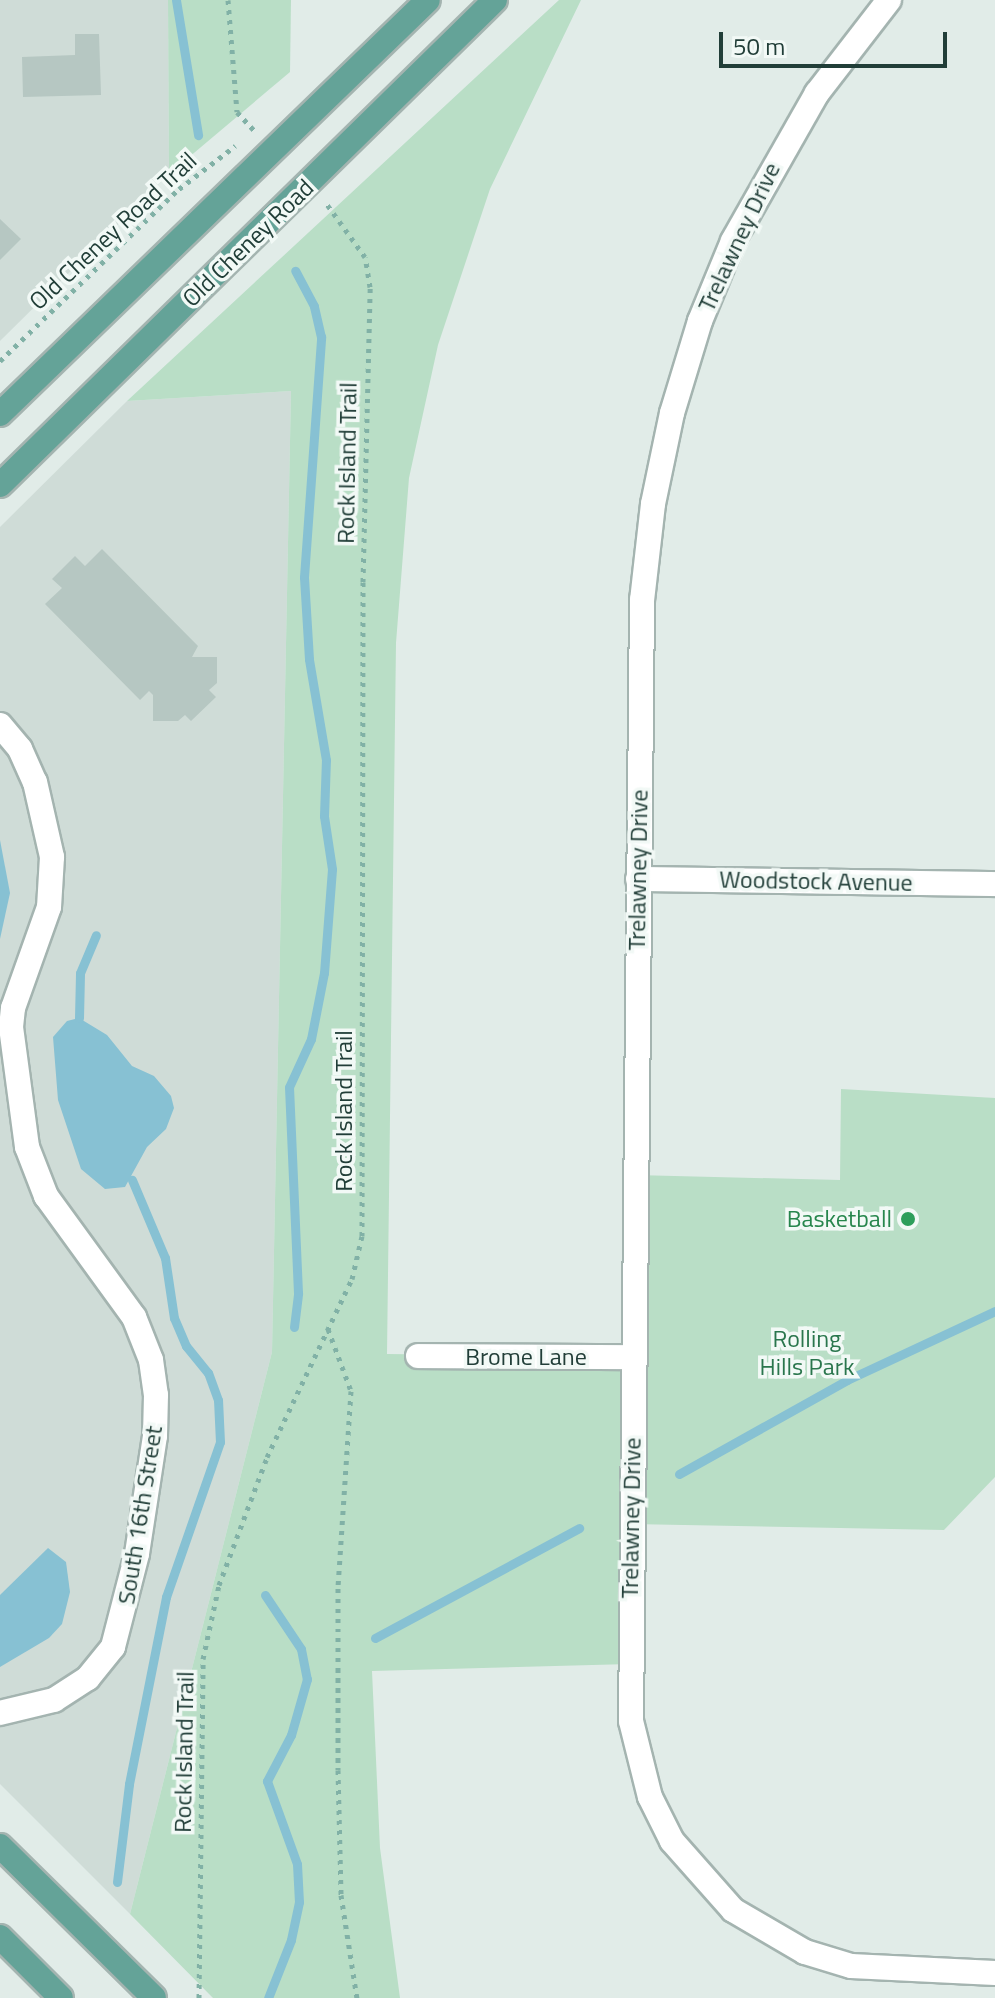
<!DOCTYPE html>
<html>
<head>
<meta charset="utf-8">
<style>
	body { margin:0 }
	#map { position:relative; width:995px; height:1998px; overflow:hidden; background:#e1ece8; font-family:"Titillium Web",sans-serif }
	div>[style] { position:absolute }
	.built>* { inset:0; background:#cfdcd7 }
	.green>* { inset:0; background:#b9dec6 }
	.water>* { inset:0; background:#87c1d3 }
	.stream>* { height:9px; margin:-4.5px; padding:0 4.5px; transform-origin:4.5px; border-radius:4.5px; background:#87c1d3 }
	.building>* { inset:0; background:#b6c7c2 }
	.path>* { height:5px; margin-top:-2.5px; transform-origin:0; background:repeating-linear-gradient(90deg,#81b1a6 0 4px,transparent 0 10px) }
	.roads { filter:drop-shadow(2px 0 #a4b4b0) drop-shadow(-2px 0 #a4b4b0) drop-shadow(0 2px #a4b4b0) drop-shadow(0 -2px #a4b4b0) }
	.minor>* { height:24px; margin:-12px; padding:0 12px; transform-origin:12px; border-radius:12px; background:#fff }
	.major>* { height:24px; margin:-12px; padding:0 12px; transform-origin:12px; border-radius:12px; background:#64a398 }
	.dots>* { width:22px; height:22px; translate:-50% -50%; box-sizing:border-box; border:4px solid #f2f9f6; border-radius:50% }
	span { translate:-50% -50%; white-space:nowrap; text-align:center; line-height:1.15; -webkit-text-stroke:7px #f2f9f6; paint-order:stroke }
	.street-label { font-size:24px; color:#213e38 }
	.leisure-label { font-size:24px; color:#27864d }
	.right { translate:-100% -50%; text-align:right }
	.park-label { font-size:24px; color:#2a764d }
	.scale { position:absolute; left:719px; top:32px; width:228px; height:36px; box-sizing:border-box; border:4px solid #213e38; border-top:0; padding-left:10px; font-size:24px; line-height:28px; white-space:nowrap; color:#213e38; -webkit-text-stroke:6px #f2f9f6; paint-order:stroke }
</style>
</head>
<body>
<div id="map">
	<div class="built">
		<div style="clip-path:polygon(0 0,168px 0,169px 174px,0 341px)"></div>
		<div style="clip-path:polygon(291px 391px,272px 1352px,130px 1914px,0 1784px,0 527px,127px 401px)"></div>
	</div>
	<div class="green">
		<div style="clip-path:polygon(168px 0,291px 0,290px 72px,169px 174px)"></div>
		<div style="clip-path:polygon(559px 0,581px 0,490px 189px,438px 345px,409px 478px,396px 643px,387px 1354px,633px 1357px,635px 1175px,840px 1180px,841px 1089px,995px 1098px,995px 1477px,944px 1530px,631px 1524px,630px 1664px,372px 1671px,380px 1848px,400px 1998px,213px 1998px,130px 1914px,272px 1352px,291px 391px,127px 401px)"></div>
	</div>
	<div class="water">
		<div style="clip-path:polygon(0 840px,10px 893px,0 939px)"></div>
		<div style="clip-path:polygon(79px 1018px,107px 1035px,132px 1066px,154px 1076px,171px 1096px,174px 1108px,166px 1129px,147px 1147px,125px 1187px,105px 1189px,81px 1169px,58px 1100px,53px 1037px,67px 1021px)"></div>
		<div style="clip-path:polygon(48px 1548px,66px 1562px,70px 1592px,62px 1624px,49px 1638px,0 1667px,0 1595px)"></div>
	</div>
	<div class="stream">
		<div style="left:176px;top:0;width:137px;rotate:80.7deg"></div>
		<div style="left:79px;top:1018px;width:45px;rotate:-88.7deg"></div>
		<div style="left:80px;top:973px;width:41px;rotate:-67.2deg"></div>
		<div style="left:294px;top:1327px;width:34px;rotate:-83deg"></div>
		<div style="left:298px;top:1293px;width:206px;rotate:-92.5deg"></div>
		<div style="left:289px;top:1087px;width:53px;rotate:-65.4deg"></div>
		<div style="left:311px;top:1039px;width:67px;rotate:-78.9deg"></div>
		<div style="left:324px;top:973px;width:104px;rotate:-85.6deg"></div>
		<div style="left:332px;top:869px;width:54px;rotate:-98.6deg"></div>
		<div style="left:324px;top:816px;width:56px;rotate:-88deg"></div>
		<div style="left:326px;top:760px;width:102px;rotate:-99.6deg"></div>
		<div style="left:309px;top:659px;width:82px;rotate:-93.5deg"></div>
		<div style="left:304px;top:577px;width:241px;rotate:-85.9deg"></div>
		<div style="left:321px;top:337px;width:32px;rotate:-103deg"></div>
		<div style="left:314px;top:306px;width:40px;rotate:-118deg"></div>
		<div style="left:679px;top:1474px;width:193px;rotate:-29.2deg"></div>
		<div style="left:847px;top:1380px;width:163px;rotate:-25deg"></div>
		<div style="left:265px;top:1595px;width:65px;rotate:56.3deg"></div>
		<div style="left:301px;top:1649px;width:31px;rotate:79deg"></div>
		<div style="left:307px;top:1679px;width:58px;rotate:105.9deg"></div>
		<div style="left:291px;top:1735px;width:52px;rotate:117.6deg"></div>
		<div style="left:267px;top:1781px;width:88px;rotate:70.1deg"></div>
		<div style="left:297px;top:1864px;width:38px;rotate:87deg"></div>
		<div style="left:299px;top:1902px;width:39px;rotate:102deg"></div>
		<div style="left:291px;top:1940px;width:62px;rotate:111.6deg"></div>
		<div style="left:375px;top:1638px;width:232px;rotate:-28.3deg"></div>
		<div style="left:117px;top:1882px;width:99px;rotate:-83deg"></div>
		<div style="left:129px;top:1784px;width:191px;rotate:-78.8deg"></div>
		<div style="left:166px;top:1597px;width:164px;rotate:-70.8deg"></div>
		<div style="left:220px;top:1442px;width:42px;rotate:-92.7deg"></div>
		<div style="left:218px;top:1400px;width:29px;rotate:-110deg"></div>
		<div style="left:208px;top:1373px;width:35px;rotate:-129deg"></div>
		<div style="left:186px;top:1346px;width:30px;rotate:-113deg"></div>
		<div style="left:174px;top:1318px;width:61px;rotate:-98.5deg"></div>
		<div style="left:165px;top:1258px;width:85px;rotate:-112.9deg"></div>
	</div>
	<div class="building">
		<div style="clip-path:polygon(75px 34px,99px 34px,101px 95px,23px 97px,22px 57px,75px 55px)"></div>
		<div style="clip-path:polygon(0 219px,21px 239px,0 260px)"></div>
		<div style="clip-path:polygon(102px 549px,198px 646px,192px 657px,217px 657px,217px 683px,209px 690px,216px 697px,191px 721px,185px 715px,178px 721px,153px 721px,153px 695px,149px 691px,140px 700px,45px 604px,62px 588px,52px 579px,75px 556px,85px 566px)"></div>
	</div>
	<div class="path">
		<div style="left:228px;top:0;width:112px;rotate:85.4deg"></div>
		<div style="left:237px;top:112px;width:25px;rotate:47deg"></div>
		<div style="left:0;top:361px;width:248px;rotate:-43.9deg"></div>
		<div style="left:179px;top:189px;width:71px;rotate:-37.5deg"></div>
		<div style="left:328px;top:1329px;width:66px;rotate:69.6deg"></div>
		<div style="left:351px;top:1391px;width:197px;rotate:93.8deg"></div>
		<div style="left:338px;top:1588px;width:182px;rotate:90deg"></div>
		<div style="left:338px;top:1770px;width:125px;rotate:88.6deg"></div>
		<div style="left:341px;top:1895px;width:104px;rotate:81.2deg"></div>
		<div style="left:199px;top:1998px;width:339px;rotate:-89.3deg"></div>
		<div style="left:203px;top:1659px;width:76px;rotate:-77.8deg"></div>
		<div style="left:219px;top:1585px;width:137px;rotate:-69.4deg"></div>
		<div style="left:267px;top:1457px;width:197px;rotate:-64.5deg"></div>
		<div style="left:352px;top:1279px;width:44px;rotate:-76.9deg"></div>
		<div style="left:362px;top:1236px;width:654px;rotate:-89.91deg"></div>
		<div style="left:363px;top:582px;width:295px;rotate:-88.6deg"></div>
		<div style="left:370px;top:287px;width:30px;rotate:-99deg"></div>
		<div style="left:365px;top:257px;width:67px;rotate:-125.8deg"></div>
	</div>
	<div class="roads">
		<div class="minor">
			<div style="left:889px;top:0;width:118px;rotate:127.7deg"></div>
			<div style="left:817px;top:93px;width:170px;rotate:119.6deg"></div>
			<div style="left:733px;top:241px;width:87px;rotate:112.4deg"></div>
			<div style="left:700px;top:321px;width:96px;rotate:106.9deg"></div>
			<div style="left:672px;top:413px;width:93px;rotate:101.8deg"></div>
			<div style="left:653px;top:504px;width:97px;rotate:96.5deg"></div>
			<div style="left:642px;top:600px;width:1121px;rotate:90.56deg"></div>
			<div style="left:631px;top:1721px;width:78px;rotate:76deg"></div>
			<div style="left:650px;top:1797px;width:49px;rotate:63.4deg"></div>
			<div style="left:672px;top:1841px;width:92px;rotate:48.5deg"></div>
			<div style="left:733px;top:1910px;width:83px;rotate:30.3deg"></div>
			<div style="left:805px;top:1952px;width:48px;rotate:16.9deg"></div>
			<div style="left:851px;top:1966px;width:144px;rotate:2.8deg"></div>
			<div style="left:0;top:725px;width:31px;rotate:50deg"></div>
			<div style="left:20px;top:749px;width:36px;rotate:66deg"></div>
			<div style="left:35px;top:782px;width:77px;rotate:77.2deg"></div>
			<div style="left:52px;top:857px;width:50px;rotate:93.4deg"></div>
			<div style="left:49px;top:907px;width:107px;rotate:109.6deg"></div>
			<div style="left:13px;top:1008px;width:19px;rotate:96deg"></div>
			<div style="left:11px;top:1027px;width:121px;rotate:82.4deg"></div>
			<div style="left:27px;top:1147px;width:53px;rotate:68.8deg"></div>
			<div style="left:46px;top:1196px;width:150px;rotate:54deg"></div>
			<div style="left:134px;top:1317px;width:46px;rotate:68.4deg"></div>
			<div style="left:151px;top:1360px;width:35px;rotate:82deg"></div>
			<div style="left:156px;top:1395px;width:41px;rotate:91.4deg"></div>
			<div style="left:155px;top:1436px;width:119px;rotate:98.7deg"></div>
			<div style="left:137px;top:1554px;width:96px;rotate:104.5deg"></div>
			<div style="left:113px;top:1647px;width:40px;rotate:129deg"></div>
			<div style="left:88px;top:1678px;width:40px;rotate:147.1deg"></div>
			<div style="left:54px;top:1700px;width:56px;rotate:166.5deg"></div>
			<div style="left:638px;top:879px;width:357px;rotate:0.8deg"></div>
			<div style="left:418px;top:1356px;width:215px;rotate:0.3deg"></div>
		</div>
		<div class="major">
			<div style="left:0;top:414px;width:595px;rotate:-44.05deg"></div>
			<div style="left:0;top:485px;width:693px;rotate:-44.42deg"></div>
			<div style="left:0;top:1846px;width:216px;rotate:44.6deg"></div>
			<div style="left:0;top:1937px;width:86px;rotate:45deg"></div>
		</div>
	</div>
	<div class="dots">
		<div style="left:908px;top:1219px;background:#2e9e5b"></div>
	</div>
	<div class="street-label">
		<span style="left:113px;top:231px;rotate:-43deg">Old Cheney Road Trail</span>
		<span style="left:739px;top:237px;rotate:-65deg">Trelawney Drive</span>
		<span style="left:248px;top:243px;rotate:-44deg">Old Cheney Road</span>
		<span style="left:347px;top:463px;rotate:-89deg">Rock Island Trail</span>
		<span style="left:638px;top:870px;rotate:-89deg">Trelawney Drive</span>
		<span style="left:816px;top:881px;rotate:1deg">Woodstock Avenue</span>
		<span style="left:344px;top:1111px;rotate:-90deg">Rock Island Trail</span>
		<span style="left:526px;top:1357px">Brome Lane</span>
		<span style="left:140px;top:1515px;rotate:-81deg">South 16th Street</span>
		<span style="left:631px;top:1518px;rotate:-89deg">Trelawney Drive</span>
		<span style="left:184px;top:1752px;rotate:-89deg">Rock Island Trail</span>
	</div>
	<div class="leisure-label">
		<span class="right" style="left:892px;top:1219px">Basketball</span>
	</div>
	<div class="park-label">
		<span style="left:807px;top:1353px">Rolling<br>Hills Park</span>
	</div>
	<div class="scale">50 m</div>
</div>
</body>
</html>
